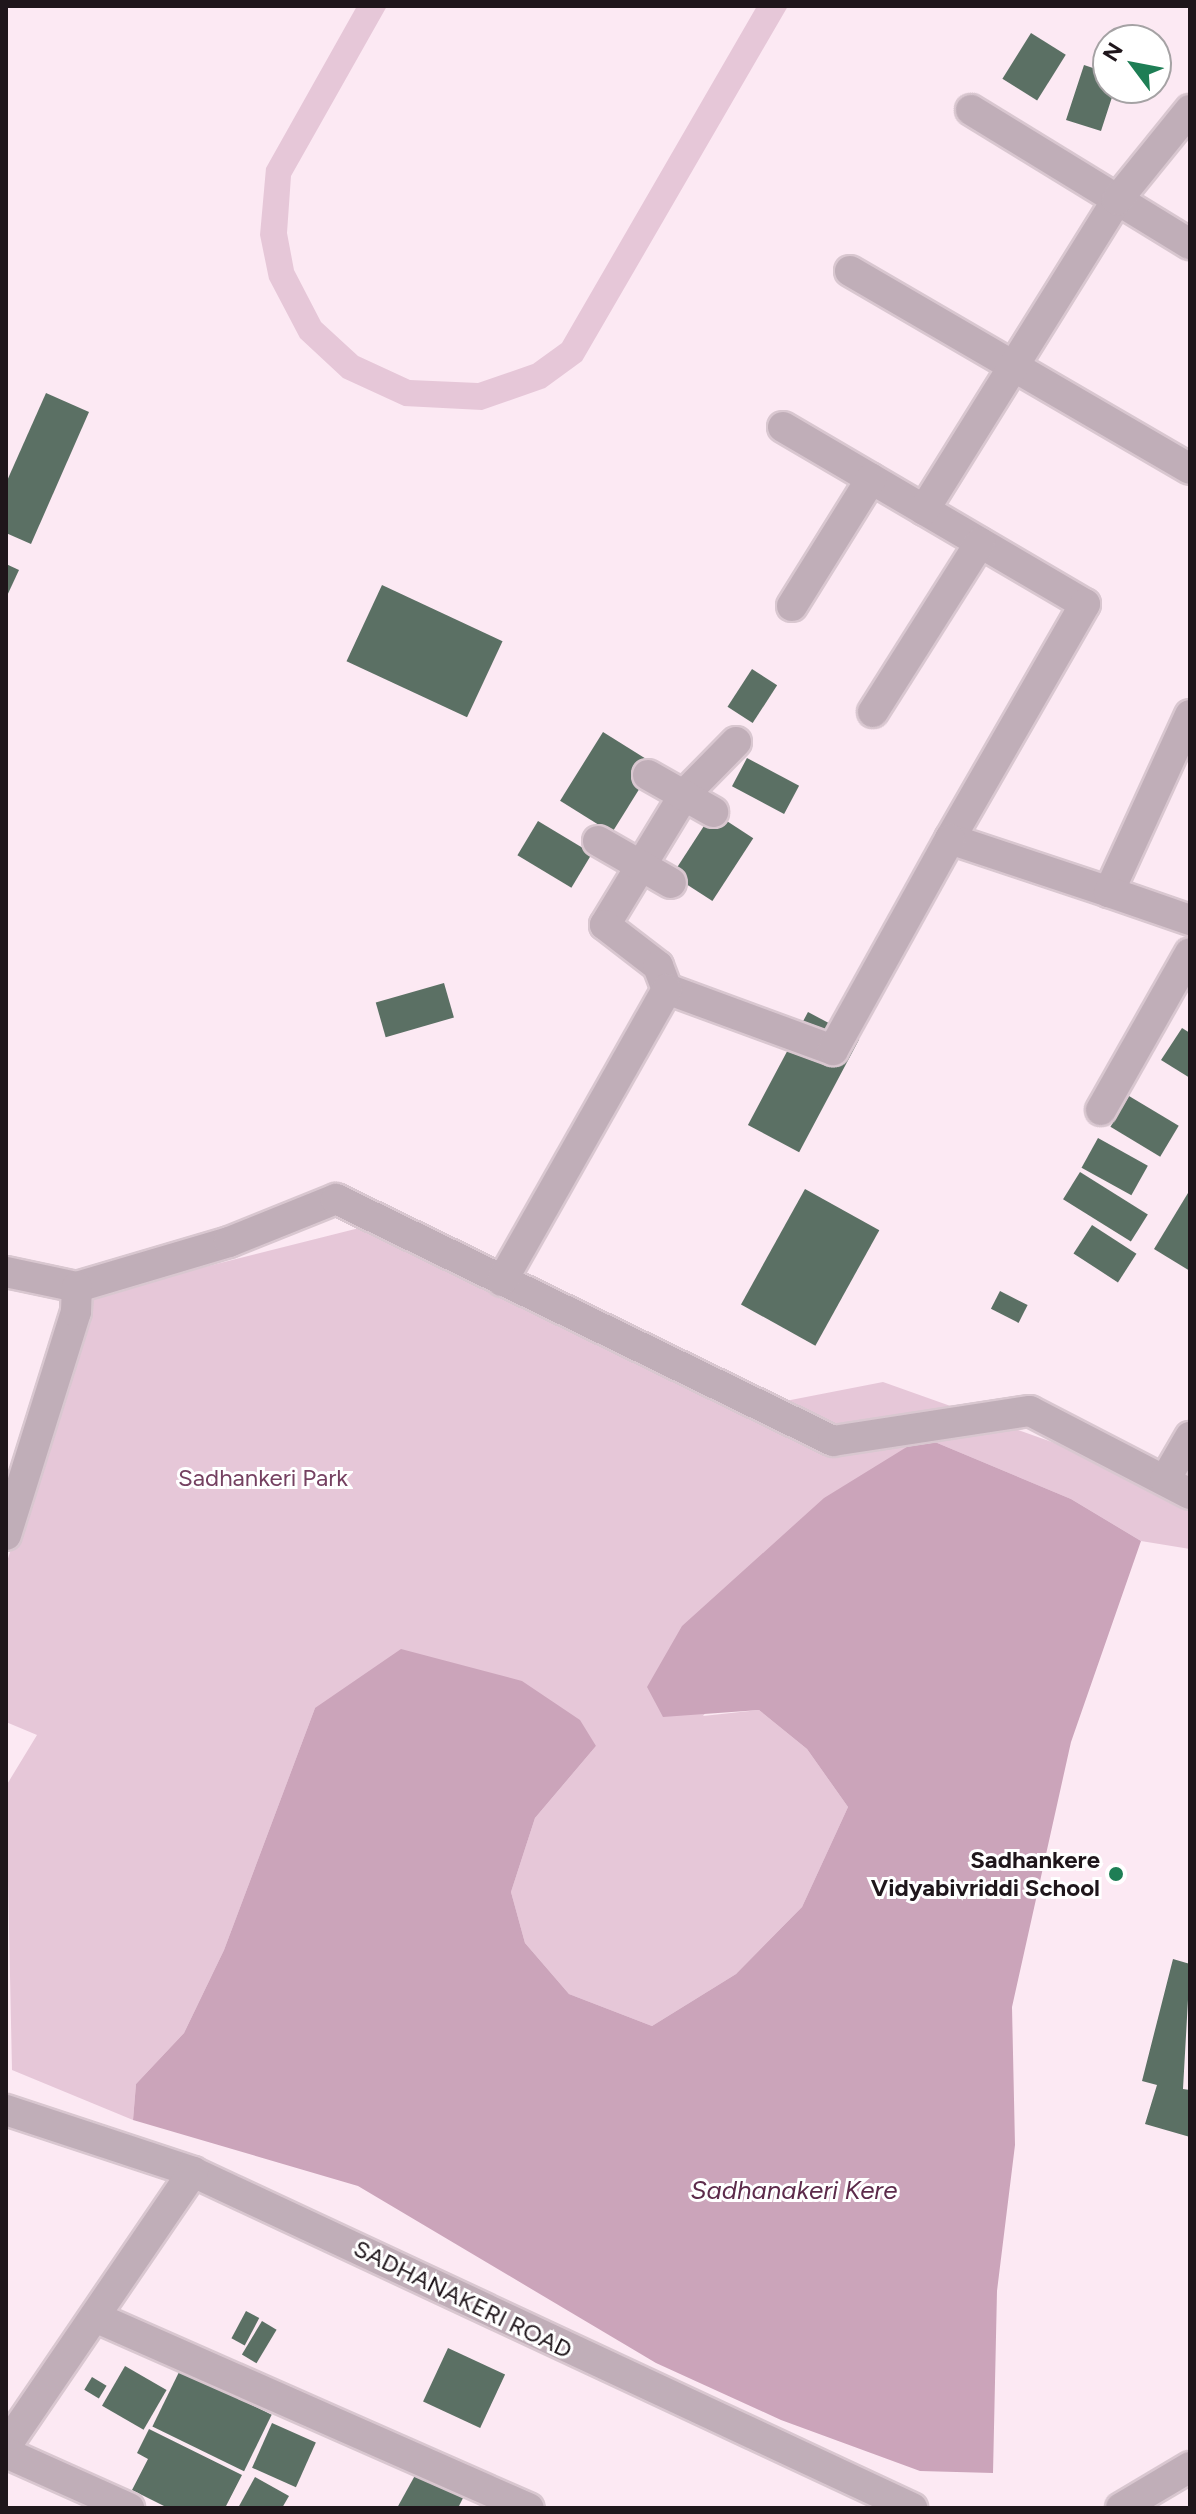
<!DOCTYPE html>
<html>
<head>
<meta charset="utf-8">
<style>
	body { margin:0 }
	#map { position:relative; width:1196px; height:2514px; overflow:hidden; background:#fce9f3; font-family:Figtree,sans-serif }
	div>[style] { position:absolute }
	.green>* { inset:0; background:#e6c7d8 }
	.water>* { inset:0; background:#cba4ba }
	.building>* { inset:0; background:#5b7064; transform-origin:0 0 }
	.roads { filter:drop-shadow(2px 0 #d9c7d0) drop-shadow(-2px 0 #d9c7d0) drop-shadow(0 2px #d9c7d0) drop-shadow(0 -2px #d9c7d0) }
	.street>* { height:30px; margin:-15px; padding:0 15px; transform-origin:15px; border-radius:15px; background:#c0aeb8 }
	.dots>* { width:22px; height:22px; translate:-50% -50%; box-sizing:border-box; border:4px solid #fff; border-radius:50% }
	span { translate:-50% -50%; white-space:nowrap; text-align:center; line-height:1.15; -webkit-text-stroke:6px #fff; paint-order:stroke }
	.park-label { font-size:24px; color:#754161 }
	.poi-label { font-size:24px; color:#1f161b; font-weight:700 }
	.right { translate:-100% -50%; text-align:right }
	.street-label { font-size:24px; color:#1f161b }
	.water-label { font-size:26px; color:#5d2b4b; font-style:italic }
	.frame { position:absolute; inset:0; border:8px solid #1f161b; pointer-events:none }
	.north { position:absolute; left:1092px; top:24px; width:80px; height:80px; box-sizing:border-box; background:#fff; border:2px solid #a5a2a4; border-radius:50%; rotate:302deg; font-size:22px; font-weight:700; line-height:32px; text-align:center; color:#1f161b }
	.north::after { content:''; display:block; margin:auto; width:28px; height:36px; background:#1e7e55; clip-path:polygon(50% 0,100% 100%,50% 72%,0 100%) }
</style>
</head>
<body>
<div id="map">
	<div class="green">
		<div style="clip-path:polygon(357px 6px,387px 6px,291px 176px,287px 233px,294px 270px,321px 322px,358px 356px,410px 380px,478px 383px,533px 364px,562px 343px,757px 6px,788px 6px,582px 361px,545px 388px,482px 410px,404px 406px,343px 378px,300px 338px,269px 279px,260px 235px,266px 168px)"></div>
		<div style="clip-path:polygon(395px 1219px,765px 1405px,883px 1382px,1190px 1491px,1190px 1549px,1141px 1541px,1071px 1499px,923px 1437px,703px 1716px,759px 1710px,807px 1749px,848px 1807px,802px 1907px,736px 1974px,652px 2026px,569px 1994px,525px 1943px,511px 1892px,535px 1818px,596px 1746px,315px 1708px,224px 1950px,184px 2033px,136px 2084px,133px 2120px,12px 2070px,6px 1786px,37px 1735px,6px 1722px,6px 1565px,89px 1296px)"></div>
	</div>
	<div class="water">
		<div style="clip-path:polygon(923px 1437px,1071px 1499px,1141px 1541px,1071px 1742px,1012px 2007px,1015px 2145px,997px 2291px,993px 2473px,920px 2471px,781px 2420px,656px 2363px,358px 2186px,133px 2120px,136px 2084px,184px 2033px,224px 1950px,315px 1708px,401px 1649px,522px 1681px,580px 1720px,596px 1746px,535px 1818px,511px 1892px,525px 1943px,569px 1994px,652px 2026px,736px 1974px,802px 1907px,848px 1807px,807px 1749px,759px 1710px,663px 1717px,647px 1687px,682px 1626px,824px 1498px)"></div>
	</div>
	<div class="building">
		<div style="left:1031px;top:33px;width:41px;height:54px;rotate:32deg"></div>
		<div style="clip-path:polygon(1084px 65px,1108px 73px,1108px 88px,1115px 88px,1101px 131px,1066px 120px)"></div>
		<div style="clip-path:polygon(46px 393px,89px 412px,31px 544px,6px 533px,6px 483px)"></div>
		<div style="clip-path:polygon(6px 564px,19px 570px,6px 598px)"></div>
		<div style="left:382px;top:585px;width:133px;height:84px;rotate:25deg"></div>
		<div style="left:752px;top:669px;width:30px;height:45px;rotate:33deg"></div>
		<div style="left:603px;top:732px;width:61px;height:81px;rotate:32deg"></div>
		<div style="left:747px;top:758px;width:59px;height:32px;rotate:28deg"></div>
		<div style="left:713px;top:812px;width:48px;height:75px;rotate:33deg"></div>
		<div style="left:538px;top:821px;width:63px;height:40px;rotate:31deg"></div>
		<div style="left:444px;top:983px;width:36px;height:71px;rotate:74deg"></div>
		<div style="left:808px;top:1012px;width:58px;height:128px;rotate:28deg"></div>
		<div style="clip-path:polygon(1182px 1028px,1190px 1033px,1190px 1078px,1161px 1060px)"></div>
		<div style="left:1129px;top:1096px;width:58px;height:36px;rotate:31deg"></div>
		<div style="left:1098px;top:1138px;width:57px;height:34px;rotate:29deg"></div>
		<div style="left:1080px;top:1172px;width:80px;height:32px;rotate:32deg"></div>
		<div style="left:805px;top:1189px;width:85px;height:132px;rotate:29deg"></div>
		<div style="clip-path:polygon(1188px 1193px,1190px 1194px,1190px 1271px,1154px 1249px)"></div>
		<div style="left:1092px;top:1225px;width:53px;height:34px;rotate:33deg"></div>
		<div style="left:1000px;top:1291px;width:31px;height:20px;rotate:27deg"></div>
		<div style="clip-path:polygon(1173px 1959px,1190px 1964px,1183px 2089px,1190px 2090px,1190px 2137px,1145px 2124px,1157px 2085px,1142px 2081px)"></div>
		<div style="left:246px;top:2311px;width:15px;height:31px;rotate:28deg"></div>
		<div style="left:262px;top:2321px;width:17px;height:39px;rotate:31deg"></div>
		<div style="left:448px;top:2348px;width:63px;height:59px;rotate:25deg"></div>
		<div style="left:125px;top:2366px;width:48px;height:46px;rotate:30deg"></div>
		<div style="left:180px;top:2370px;width:102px;height:63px;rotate:26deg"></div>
		<div style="left:92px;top:2377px;width:17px;height:15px;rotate:31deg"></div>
		<div style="left:272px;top:2423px;width:48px;height:49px;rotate:24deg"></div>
		<div style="clip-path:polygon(149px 2429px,242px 2475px,225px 2508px,168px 2508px,132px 2490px,148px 2459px,137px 2453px)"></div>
		<div style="clip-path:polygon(418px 2470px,464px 2496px,458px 2508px,397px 2508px)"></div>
		<div style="clip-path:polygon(255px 2477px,289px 2496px,282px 2508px,238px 2508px)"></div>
	</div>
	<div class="roads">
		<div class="street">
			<div style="left:971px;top:110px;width:257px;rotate:31.5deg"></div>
			<div style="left:850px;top:271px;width:393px;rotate:30.2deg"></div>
			<div style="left:783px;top:427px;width:350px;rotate:30.4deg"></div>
			<div style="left:1085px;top:604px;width:271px;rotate:119.9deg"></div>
			<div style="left:950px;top:839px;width:168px;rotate:18.4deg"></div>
			<div style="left:924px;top:510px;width:365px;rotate:-58.1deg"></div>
			<div style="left:1117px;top:200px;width:116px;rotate:-51deg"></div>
			<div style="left:792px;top:606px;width:150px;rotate:-58.1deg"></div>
			<div style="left:873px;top:712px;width:200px;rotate:-57.7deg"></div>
			<div style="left:1190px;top:715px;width:195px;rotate:114.6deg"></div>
			<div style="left:1109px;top:892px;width:86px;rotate:19.1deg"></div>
			<div style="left:736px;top:742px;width:74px;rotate:134.5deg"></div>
			<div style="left:684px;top:795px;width:152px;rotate:121.3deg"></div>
			<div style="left:605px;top:925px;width:67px;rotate:37.7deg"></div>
			<div style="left:658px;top:966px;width:25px;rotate:69deg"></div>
			<div style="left:667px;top:989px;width:177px;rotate:20.2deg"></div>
			<div style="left:833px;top:1050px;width:241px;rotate:-61deg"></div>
			<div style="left:648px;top:775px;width:75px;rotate:29.6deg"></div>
			<div style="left:598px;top:841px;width:84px;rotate:29.9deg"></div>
			<div style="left:1101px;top:1110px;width:180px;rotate:-60.5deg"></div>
			<div style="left:6px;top:1272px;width:73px;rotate:11.9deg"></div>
			<div style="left:77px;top:1287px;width:159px;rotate:-16.5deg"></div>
			<div style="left:229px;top:1242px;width:115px;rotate:-21.9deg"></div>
			<div style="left:336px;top:1199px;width:553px;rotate:25.96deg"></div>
			<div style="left:833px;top:1441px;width:199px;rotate:-8.7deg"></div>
			<div style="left:1030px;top:1411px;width:180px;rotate:27.4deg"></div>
			<div style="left:502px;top:1281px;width:335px;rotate:-60.5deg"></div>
			<div style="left:1165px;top:1480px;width:50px;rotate:-59.8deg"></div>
			<div style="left:6px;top:1535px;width:234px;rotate:-72.6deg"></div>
			<div style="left:76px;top:1312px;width:25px;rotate:-88deg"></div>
			<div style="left:6px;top:2110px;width:197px;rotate:18.3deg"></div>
			<div style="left:193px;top:2172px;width:794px;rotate:25.05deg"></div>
			<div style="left:95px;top:2317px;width:474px;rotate:23.8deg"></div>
			<div style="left:6px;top:2446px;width:332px;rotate:-55.7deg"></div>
			<div style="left:6px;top:2453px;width:135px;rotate:24.1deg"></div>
			<div style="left:1121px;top:2508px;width:80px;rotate:-30.7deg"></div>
		</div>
	</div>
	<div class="dots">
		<div style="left:1116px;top:1874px;background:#1e7e55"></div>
	</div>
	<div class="park-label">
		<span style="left:263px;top:1478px">Sadhankeri Park</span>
	</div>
	<div class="poi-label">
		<span class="right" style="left:1100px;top:1874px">Sadhankere<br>Vidyabivriddi School</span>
	</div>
	<div class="street-label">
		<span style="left:463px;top:2299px;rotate:26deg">SADHANAKERI ROAD</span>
	</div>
	<div class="water-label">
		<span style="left:794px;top:2191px">Sadhanakeri Kere</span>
	</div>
	<div class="frame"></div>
	<div class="north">N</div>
</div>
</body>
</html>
